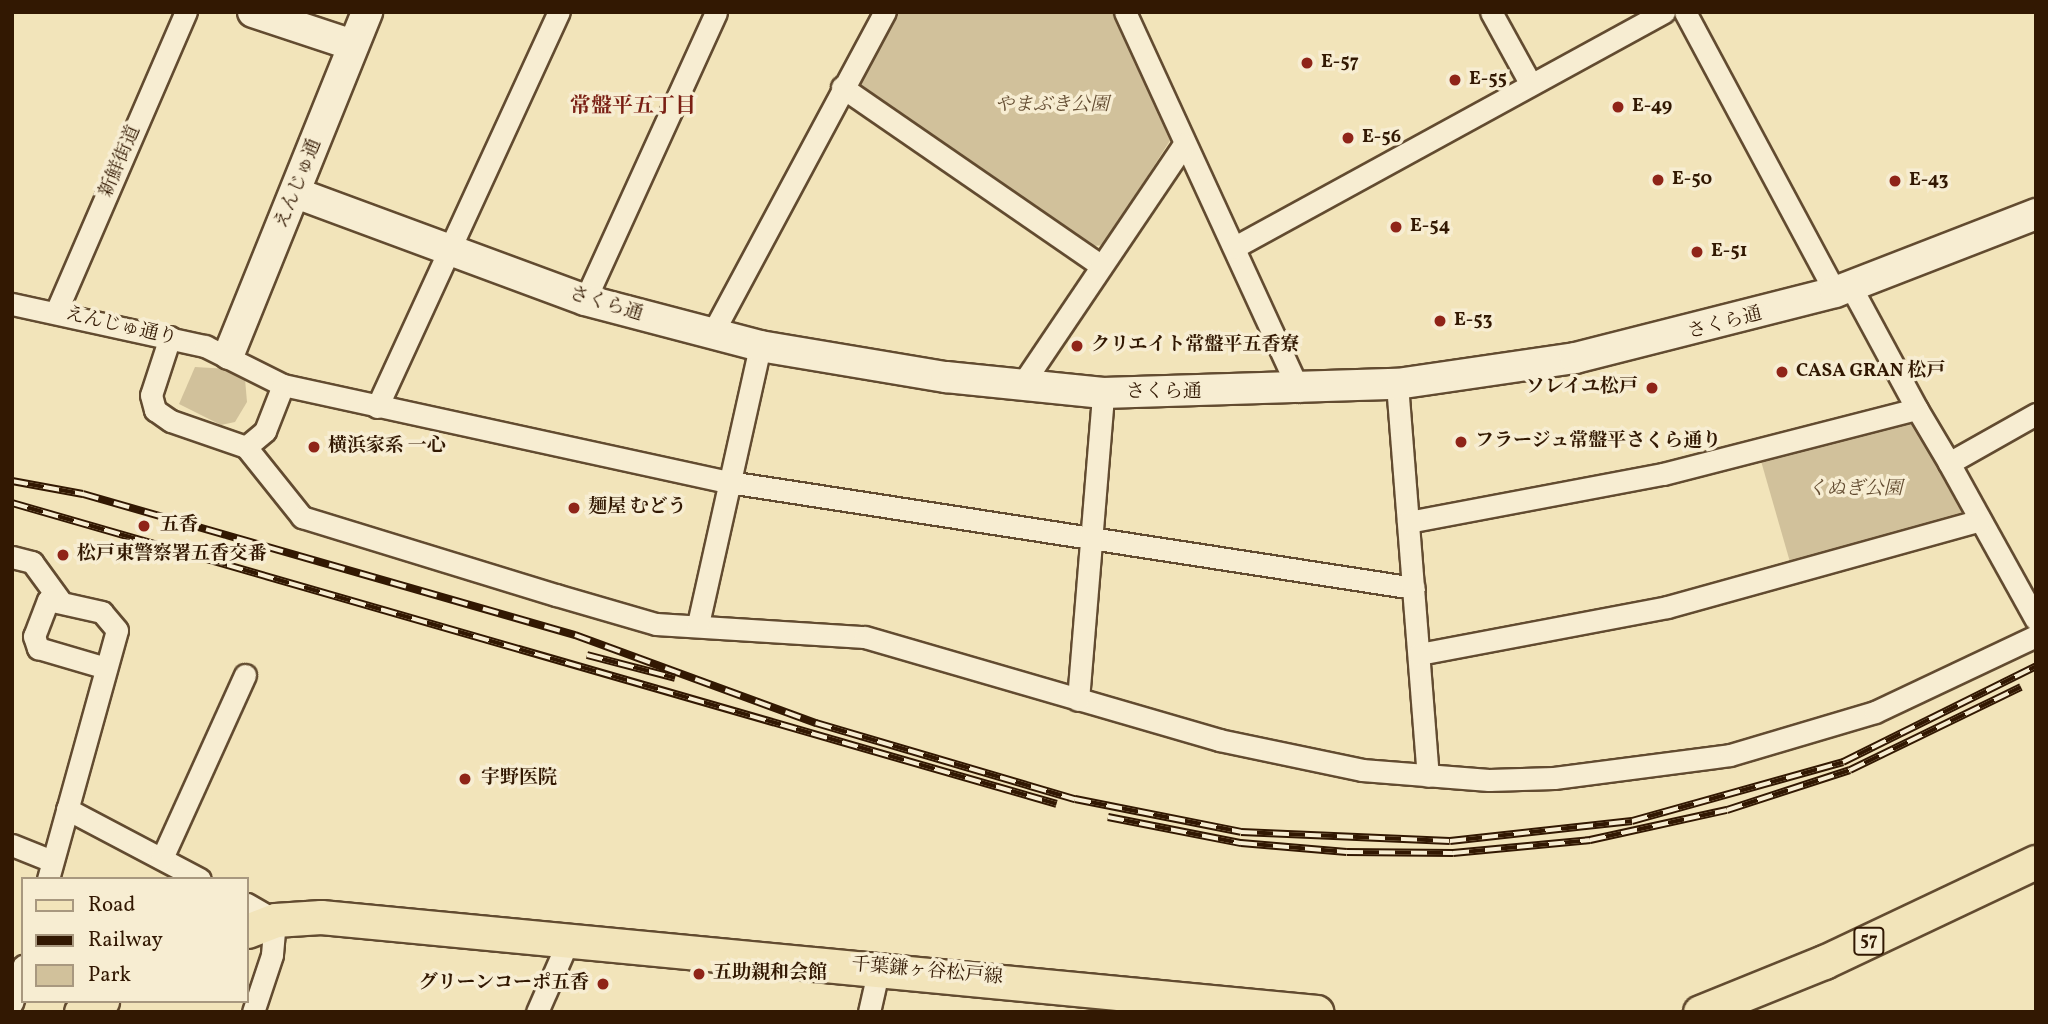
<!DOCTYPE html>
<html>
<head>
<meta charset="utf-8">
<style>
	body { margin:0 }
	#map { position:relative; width:2048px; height:1024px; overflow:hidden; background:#f2e4ba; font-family:Vollkorn,"Noto Serif JP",serif }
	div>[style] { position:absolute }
	.green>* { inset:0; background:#d1c19b }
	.roads { filter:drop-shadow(2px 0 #624b30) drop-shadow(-2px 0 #624b30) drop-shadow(0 2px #624b30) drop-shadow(0 -2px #624b30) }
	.street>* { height:21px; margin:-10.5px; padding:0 10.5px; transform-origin:10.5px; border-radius:10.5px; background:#f7edd2 }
	.secondary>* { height:30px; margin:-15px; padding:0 15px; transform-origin:15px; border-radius:15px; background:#f7edd2 }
	.primary>* { height:33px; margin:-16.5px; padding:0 16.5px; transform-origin:16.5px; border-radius:16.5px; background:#f2e4ba }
	.rail>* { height:8px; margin-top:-4px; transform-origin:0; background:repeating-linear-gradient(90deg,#f7edd2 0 16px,#321802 0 32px); box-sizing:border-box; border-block:2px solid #321802 }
	.dots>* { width:19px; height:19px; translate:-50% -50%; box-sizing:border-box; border:4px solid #f7edd2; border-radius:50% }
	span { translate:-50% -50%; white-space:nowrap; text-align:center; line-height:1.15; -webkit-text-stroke:7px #f7edd2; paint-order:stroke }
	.shield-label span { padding:2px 5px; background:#f7edd2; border:2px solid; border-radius:5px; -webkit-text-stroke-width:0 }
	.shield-label { font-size:18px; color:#321802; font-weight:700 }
	.poi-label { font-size:19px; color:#321802; font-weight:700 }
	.left { translate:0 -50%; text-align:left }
	.right { translate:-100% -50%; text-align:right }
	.park-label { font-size:19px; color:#624b30; font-style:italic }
	.street-label { font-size:19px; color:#321802 }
	.neighbourhood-label { font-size:21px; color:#7a1f14; font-weight:700 }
	.frame { position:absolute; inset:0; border:14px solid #321802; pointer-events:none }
	.legend { position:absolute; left:21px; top:877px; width:228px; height:126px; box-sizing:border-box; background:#f7edd2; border:2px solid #a8987f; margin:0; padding:9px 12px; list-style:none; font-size:21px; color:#321802 }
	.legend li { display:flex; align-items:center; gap:14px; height:35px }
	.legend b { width:35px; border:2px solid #a8987f }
</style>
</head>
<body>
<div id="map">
	<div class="green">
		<div style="clip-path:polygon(896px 12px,1113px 12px,1171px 139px,1104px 245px,1094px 246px,860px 90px,858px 80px)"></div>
		<div style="clip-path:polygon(195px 367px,229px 369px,245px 379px,247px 402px,235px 422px,221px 425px,179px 404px)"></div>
		<div style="clip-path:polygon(1909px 420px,1918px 424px,1964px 506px,1961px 514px,1790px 562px,1761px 461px)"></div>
	</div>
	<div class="roads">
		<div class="street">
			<div style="left:1125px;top:12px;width:417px;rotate:65.3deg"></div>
			<div style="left:1491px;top:12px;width:81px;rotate:61.2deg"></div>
			<div style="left:1685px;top:12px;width:318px;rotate:61.8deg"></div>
			<div style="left:842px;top:87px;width:313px;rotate:34.6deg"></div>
			<div style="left:1235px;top:247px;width:489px;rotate:-28.7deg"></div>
			<div style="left:1851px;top:287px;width:139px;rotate:61.6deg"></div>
			<div style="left:585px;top:300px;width:316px;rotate:-65.5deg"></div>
			<div style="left:12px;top:304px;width:198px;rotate:12.3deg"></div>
			<div style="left:205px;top:346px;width:87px;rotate:26.6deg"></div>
			<div style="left:283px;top:385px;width:456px;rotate:12.3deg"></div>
			<div style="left:729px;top:482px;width:693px;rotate:8.8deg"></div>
			<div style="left:56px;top:312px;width:327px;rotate:-66.6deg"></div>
			<div style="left:712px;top:334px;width:366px;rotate:-61.8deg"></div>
			<div style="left:170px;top:337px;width:61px;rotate:108.1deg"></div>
			<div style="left:151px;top:395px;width:16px;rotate:75deg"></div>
			<div style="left:155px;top:410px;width:19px;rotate:35deg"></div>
			<div style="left:171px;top:421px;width:79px;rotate:19.1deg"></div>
			<div style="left:246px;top:447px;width:25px;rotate:-40deg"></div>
			<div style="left:265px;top:431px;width:49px;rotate:-68.6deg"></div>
			<div style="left:1397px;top:384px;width:393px;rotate:85.5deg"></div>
			<div style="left:1021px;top:386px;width:292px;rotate:-56deg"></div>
			<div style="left:377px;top:407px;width:435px;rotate:-65.3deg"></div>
			<div style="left:246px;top:447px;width:90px;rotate:51.3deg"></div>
			<div style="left:302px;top:517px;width:266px;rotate:17.1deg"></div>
			<div style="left:556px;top:595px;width:104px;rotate:16.2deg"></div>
			<div style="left:656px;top:624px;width:209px;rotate:3.6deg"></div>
			<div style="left:865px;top:637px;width:369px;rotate:16.2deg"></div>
			<div style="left:1219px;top:740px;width:146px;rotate:11.8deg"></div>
			<div style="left:1362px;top:770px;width:127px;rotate:4.5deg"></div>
			<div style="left:1489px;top:780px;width:65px;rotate:-1.8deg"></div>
			<div style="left:1554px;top:778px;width:177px;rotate:-7.4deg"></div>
			<div style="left:1730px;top:755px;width:151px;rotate:-16.5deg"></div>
			<div style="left:1875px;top:712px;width:178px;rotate:-25.3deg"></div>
			<div style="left:1949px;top:463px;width:179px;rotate:61deg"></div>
			<div style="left:1408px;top:522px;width:259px;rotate:-10.7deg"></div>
			<div style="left:1663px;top:474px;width:262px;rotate:-14.4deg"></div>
			<div style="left:1917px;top:409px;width:63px;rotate:59.3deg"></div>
			<div style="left:1949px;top:463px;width:100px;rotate:-29.4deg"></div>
			<div style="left:12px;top:557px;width:21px;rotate:14deg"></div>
			<div style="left:32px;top:562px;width:46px;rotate:53.9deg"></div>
			<div style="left:698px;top:624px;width:285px;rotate:-77.4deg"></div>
			<div style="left:1419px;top:654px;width:252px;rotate:-10.7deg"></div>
			<div style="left:1667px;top:607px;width:325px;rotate:-15.5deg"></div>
			<div style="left:1078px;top:700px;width:308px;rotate:-85.3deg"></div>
			<div style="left:67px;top:809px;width:150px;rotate:27.8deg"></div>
			<div style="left:12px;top:845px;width:43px;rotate:21.8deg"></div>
			<div style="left:162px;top:858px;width:201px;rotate:-65.6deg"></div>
			<div style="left:48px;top:879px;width:258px;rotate:-74.5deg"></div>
			<div style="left:117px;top:630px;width:23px;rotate:-130deg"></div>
			<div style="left:102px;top:612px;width:55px;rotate:-167.5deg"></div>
			<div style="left:48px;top:600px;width:39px;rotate:111deg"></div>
			<div style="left:34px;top:636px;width:13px;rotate:72deg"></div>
			<div style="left:38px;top:648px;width:71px;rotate:16.4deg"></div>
			<div style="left:247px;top:904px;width:32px;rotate:30deg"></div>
			<div style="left:275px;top:920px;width:35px;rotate:95deg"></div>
			<div style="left:272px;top:955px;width:60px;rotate:108.4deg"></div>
			<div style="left:12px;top:1003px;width:39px;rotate:-73deg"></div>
			<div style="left:537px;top:1012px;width:80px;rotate:-66.3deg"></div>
			<div style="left:869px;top:1012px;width:45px;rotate:-77.2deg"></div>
		</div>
		<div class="secondary">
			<div style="left:253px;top:12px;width:105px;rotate:18.3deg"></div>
			<div style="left:296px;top:193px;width:308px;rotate:20.3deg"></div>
			<div style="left:585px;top:300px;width:181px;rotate:14.7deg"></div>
			<div style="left:760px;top:346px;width:189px;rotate:9.5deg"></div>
			<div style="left:946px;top:377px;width:158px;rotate:5.8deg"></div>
			<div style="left:1103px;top:393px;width:294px;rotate:-1.8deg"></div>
			<div style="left:1397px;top:384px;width:180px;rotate:-8.3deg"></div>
			<div style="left:1575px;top:358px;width:268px;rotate:-14.2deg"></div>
			<div style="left:1835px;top:292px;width:216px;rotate:-21.2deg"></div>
			<div style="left:229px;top:354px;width:369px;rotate:-68deg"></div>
		</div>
		<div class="primary">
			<div style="left:247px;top:931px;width:30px;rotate:-21deg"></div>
			<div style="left:275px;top:920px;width:46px;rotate:-3.7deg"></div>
			<div style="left:321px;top:917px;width:1000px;rotate:5.45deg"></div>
			<div style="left:81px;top:1012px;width:24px;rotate:-28deg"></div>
			<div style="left:1700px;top:1012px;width:134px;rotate:-22deg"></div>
			<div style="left:1824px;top:962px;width:234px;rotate:-25.3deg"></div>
		</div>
	</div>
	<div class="rail">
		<div style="left:12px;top:481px;width:72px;rotate:10.4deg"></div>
		<div style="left:83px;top:494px;width:512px;rotate:15.99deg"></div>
		<div style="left:575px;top:635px;width:257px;rotate:20.1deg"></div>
		<div style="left:816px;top:723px;width:270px;rotate:16.4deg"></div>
		<div style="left:1075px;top:799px;width:169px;rotate:11.2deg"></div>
		<div style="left:1241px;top:832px;width:209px;rotate:2.5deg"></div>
		<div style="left:1450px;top:841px;width:183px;rotate:-6.3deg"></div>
		<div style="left:1632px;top:821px;width:219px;rotate:-15.6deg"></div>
		<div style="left:1843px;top:762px;width:216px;rotate:-26.4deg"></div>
		<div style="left:12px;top:503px;width:1087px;rotate:16.07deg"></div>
		<div style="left:587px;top:655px;width:91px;rotate:14.6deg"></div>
		<div style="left:1108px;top:817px;width:136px;rotate:11.1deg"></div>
		<div style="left:1241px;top:843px;width:106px;rotate:4.9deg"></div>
		<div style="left:1347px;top:852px;width:106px;rotate:0.5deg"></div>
		<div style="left:1453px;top:853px;width:138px;rotate:-5.4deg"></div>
		<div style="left:1590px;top:840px;width:140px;rotate:-12.4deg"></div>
		<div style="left:1727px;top:810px;width:129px;rotate:-18deg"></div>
		<div style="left:1850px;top:770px;width:190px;rotate:-25.9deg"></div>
	</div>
	<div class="dots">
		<div style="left:1307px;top:63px;background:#8f2418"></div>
		<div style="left:1455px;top:80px;background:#8f2418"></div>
		<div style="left:1618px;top:107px;background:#8f2418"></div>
		<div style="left:1348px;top:138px;background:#8f2418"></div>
		<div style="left:1658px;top:180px;background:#8f2418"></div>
		<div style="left:1895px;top:181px;background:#8f2418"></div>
		<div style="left:1396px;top:227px;background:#8f2418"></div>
		<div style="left:1697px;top:252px;background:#8f2418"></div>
		<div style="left:1440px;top:321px;background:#8f2418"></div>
		<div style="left:1077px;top:346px;background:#8f2418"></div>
		<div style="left:1782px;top:372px;background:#8f2418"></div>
		<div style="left:1652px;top:388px;background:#8f2418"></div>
		<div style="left:1461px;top:442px;background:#8f2418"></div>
		<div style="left:314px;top:447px;background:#8f2418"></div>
		<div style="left:574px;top:508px;background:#8f2418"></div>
		<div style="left:144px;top:526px;background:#8f2418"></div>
		<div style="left:63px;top:555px;background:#8f2418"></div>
		<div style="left:465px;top:779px;background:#8f2418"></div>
		<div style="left:699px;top:974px;background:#8f2418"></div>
		<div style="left:603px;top:984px;background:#8f2418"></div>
	</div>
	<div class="shield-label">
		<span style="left:1869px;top:941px">57</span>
	</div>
	<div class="poi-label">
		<span class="left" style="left:1321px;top:63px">E-57</span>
		<span class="left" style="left:1469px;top:80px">E-55</span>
		<span class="left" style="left:1632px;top:107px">E-49</span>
		<span class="left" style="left:1362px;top:138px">E-56</span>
		<span class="left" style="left:1672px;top:180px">E-50</span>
		<span class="left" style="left:1909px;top:181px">E-43</span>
		<span class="left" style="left:1410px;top:227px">E-54</span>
		<span class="left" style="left:1711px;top:252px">E-51</span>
		<span class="left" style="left:1454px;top:321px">E-53</span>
		<span class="left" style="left:1091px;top:346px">クリエイト常盤平五香寮</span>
		<span class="left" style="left:1796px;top:372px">CASA GRAN 松戸</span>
		<span class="right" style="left:1638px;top:388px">ソレイユ松戸</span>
		<span class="left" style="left:1475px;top:442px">フラージュ常盤平さくら通り</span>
		<span class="left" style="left:328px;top:447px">横浜家系 一心</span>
		<span class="left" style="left:588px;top:508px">麺屋 むどう</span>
		<span class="left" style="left:160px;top:526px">五香</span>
		<span class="left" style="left:77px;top:555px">松戸東警察署五香交番</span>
		<span class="left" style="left:481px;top:779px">宇野医院</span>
		<span class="left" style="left:713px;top:974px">五助親和会館</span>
		<span class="right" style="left:589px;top:984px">グリーンコーポ五香</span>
	</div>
	<div class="park-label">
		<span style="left:1052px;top:106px">やまぶき公園</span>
		<span style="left:1855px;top:490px">くぬぎ公園</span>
	</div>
	<div class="street-label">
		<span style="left:121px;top:162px;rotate:-67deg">新鮮街道</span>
		<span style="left:299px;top:184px;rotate:-68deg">えんじゅ通</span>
		<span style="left:606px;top:305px;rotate:17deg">さくら通</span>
		<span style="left:1725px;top:324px;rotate:-15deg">さくら通</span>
		<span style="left:121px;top:327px;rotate:13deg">えんじゅ通り</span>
		<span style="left:1164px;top:393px">さくら通</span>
		<span style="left:927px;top:972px;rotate:5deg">千葉鎌ヶ谷松戸線</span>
	</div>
	<div class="neighbourhood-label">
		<span style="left:633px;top:107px">常盤平五丁目</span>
	</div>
	<div class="frame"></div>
	<ul class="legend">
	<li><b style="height:9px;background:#f2e4ba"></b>Road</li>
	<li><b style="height:9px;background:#321802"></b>Railway</li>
	<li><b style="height:19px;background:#d1c19b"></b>Park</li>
	</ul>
</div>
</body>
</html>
